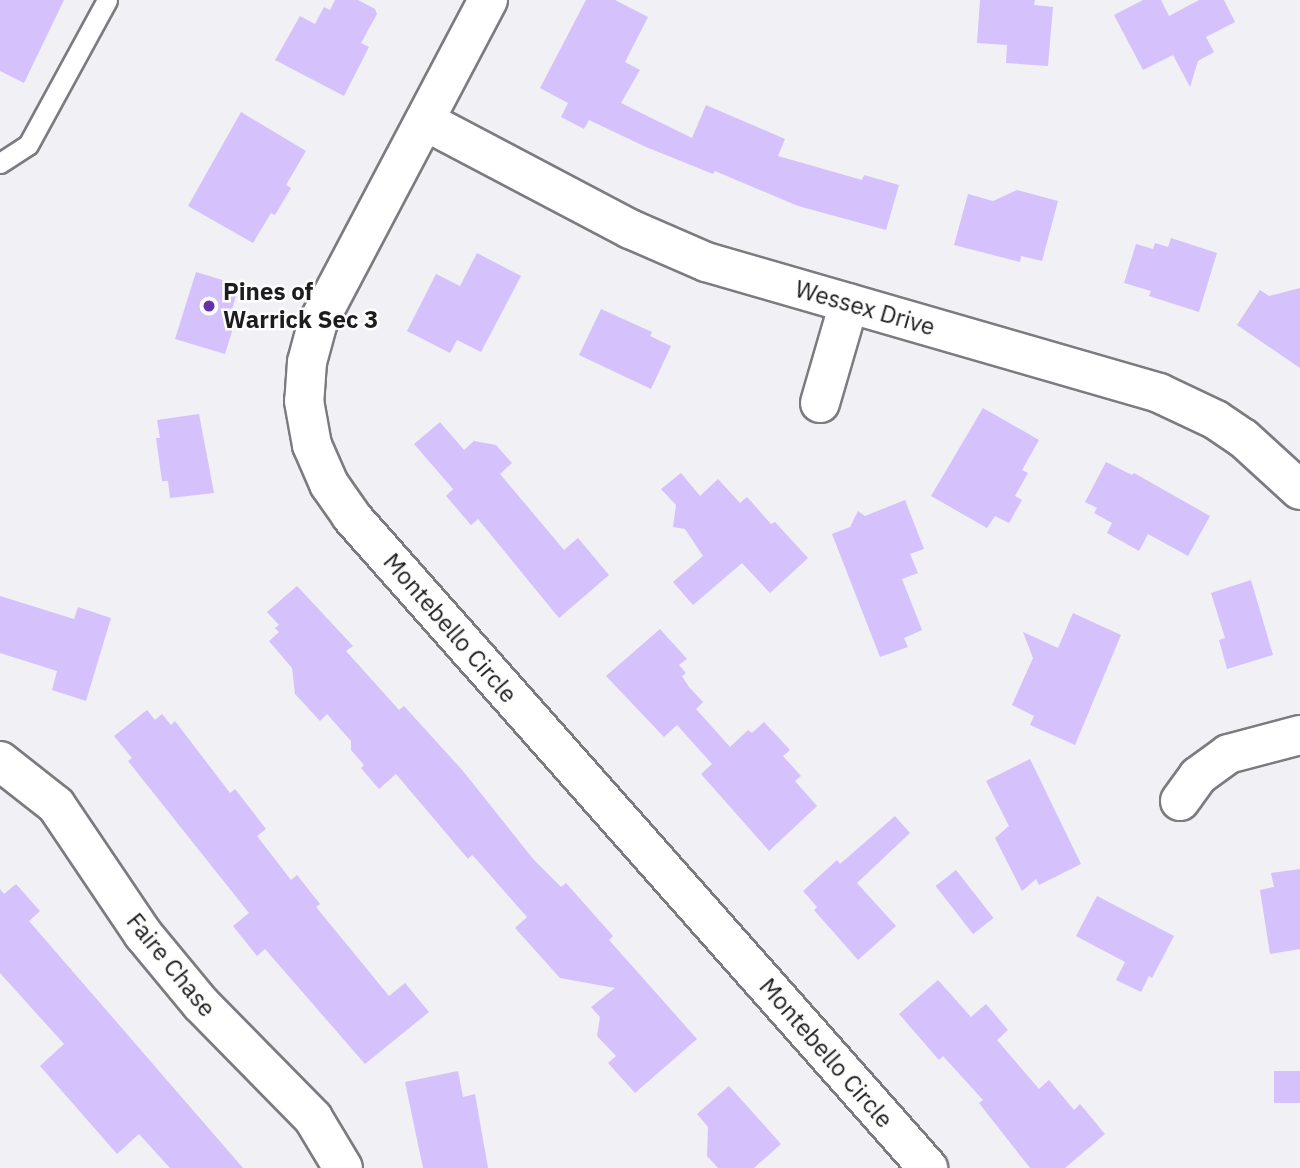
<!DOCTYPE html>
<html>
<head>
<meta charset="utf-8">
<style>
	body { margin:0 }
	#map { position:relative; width:1300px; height:1168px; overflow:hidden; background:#f1f0f5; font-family:"IBM Plex Sans",sans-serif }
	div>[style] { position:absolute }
	.building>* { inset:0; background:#d5c1fb; transform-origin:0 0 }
	.roads { filter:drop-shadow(2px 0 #7c7b80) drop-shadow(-2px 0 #7c7b80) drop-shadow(0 2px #7c7b80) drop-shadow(0 -2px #7c7b80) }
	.service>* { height:19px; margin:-9.5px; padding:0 9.5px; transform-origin:9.5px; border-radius:9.5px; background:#fff }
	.minor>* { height:38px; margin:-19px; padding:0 19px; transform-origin:19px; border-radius:19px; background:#fff }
	.dots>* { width:19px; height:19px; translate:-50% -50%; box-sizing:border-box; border:4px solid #fefeff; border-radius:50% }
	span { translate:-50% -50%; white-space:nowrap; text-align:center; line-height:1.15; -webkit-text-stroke:5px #fefeff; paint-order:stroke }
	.poi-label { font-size:24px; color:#1d1d1f; font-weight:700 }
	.left { translate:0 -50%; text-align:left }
	.street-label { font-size:24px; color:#1d1d1f }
</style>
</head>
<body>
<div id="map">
	<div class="building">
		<div style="clip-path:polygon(0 0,64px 0,24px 83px,0 71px)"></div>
		<div style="clip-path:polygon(335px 0,358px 0,375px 9px,377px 14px,361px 43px,369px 47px,344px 96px,275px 60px,300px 16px,315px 24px,324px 7px,330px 10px)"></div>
		<div style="clip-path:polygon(586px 0,615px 0,648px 17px,625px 62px,640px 70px,621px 103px,692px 138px,706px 105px,785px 139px,778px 156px,862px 180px,864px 175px,899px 185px,886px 230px,798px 206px,715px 171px,713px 174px,646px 147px,589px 120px,584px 129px,561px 117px,568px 103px,540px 88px)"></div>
		<div style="clip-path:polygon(980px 0,1035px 0,1034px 5px,1053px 7px,1048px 66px,1006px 63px,1007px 45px,977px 43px)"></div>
		<div style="clip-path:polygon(1143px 0,1161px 0,1169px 16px,1199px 0,1224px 0,1235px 22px,1206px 37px,1214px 52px,1198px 61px,1190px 87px,1173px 55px,1143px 70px,1114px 15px)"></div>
		<div style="clip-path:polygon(241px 112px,306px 151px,286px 185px,291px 188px,275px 215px,271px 213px,253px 243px,188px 206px)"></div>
		<div style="clip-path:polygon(1017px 190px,1058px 201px,1042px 261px,1021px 256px,1020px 262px,954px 245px,968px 194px,993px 201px)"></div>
		<div style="clip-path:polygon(1171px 238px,1217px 253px,1199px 312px,1149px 296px,1151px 291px,1124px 283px,1136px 244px,1153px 249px,1155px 243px,1168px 247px)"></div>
		<div style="clip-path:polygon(477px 253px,521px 276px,481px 352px,457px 340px,450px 353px,407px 331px,436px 274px,460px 286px)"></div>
		<div style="clip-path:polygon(196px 272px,239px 285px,227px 327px,233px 328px,225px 354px,175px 339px)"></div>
		<div style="clip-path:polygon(1300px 288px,1300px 368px,1237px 325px,1260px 290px,1269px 296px)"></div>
		<div style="clip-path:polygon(601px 309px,652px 332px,650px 336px,671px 346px,651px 389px,579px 355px)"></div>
		<div style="clip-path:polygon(983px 408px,1039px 440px,1022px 470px,1028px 473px,1015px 496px,1022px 500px,1009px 523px,995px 516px,987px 528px,931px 496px)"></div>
		<div style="clip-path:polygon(199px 414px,214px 493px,170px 498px,168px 481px,162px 481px,156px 438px,160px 438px,157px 420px)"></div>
		<div style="clip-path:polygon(440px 422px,464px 450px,474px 441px,496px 445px,512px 463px,500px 474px,564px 550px,578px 538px,609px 575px,559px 618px,478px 519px,471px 525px,446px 496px,453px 489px,414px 444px)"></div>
		<div style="clip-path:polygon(1106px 462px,1132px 475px,1134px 473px,1210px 516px,1188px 556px,1148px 534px,1139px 551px,1107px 533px,1112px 523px,1094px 513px,1097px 508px,1085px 502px)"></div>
		<div style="clip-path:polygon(681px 473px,700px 496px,718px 479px,740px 503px,747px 497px,771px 524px,775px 522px,808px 558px,770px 593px,742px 563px,693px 605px,673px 582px,703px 556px,685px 529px,673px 527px,676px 505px,661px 489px)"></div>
		<div style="clip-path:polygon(905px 500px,924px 549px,910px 554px,918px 573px,902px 579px,922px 630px,904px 638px,908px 647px,880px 657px,832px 534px,850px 527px,858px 511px,865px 516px)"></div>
		<div style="clip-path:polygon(1251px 580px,1273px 655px,1227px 669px,1219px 640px,1225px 638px,1211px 593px)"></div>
		<div style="clip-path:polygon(297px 586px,353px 646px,346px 651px,399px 710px,404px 706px,463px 771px,534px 860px,561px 887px,566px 883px,613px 936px,609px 940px,697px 1039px,635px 1093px,608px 1063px,616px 1056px,597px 1036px,600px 1017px,591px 1007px,615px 988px,560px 978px,515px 928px,527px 917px,476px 859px,472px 855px,468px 859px,396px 774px,379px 789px,361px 768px,364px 765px,351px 750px,351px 741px,327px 714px,320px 721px,295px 694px,292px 668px,269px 641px,279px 632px,275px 628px,279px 625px,267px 612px)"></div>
		<div style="clip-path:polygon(0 596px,74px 619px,78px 607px,111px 618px,86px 701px,52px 690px,57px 671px,0 653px)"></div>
		<div style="clip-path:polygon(1073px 613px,1121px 635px,1075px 745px,1030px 725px,1034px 716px,1012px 705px,1033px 658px,1023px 632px,1058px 648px)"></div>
		<div style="clip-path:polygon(660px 629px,687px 659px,679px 665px,686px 673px,682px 676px,689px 687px,703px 702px,696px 709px,730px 747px,748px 730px,752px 733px,764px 722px,790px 750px,783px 756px,801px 776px,795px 781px,817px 806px,769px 851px,701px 774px,712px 764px,677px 725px,664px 737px,606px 676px)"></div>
		<div style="clip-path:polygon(147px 710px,155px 720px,162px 714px,171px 725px,175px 721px,230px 793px,235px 789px,266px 829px,257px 836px,291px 880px,297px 875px,320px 904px,316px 907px,389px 996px,405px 983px,429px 1012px,365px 1064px,265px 949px,257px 956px,233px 926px,249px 913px,128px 761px,132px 758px,114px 736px)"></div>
		<div style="clip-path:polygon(1030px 759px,1081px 864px,1039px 885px,1036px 879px,1022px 891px,995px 838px,1009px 826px,986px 781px)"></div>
		<div style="clip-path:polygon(895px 816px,910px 833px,857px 883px,896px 926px,858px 960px,814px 910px,817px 907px,803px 891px,837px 860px,840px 864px)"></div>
		<div style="clip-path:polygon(1300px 869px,1300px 949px,1270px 954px,1260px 890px,1274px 887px,1271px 873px)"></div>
		<div style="left:956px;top:870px;width:61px;height:26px;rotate:52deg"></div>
		<div style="clip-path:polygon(16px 884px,40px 911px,29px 921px,243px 1168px,170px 1168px,139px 1134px,117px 1154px,40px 1066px,64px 1044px,0 973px,0 889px,4px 894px)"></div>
		<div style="clip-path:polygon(1097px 896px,1174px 936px,1152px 978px,1149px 976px,1141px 992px,1116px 980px,1125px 962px,1076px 936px)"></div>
		<div style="clip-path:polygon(938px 980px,971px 1017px,986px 1004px,1008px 1030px,997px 1040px,1039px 1089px,1049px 1080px,1074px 1110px,1080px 1104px,1105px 1134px,1065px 1168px,1030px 1168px,979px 1103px,983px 1100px,943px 1056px,939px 1060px,899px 1014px)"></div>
		<div style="clip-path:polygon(458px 1071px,463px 1097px,475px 1094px,488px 1168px,423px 1168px,405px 1082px)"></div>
		<div style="left:1300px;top:1071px;width:32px;height:26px;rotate:90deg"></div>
		<div style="clip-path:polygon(729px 1086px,781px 1144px,754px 1168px,718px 1168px,707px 1156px,708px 1127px,697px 1114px)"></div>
	</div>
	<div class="roads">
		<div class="service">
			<div style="left:0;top:163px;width:33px;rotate:-33deg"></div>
			<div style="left:28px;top:145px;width:165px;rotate:-61.4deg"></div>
		</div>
		<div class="minor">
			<div style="left:488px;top:0;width:367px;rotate:117.8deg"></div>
			<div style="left:317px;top:325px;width:38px;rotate:105deg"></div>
			<div style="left:307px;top:362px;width:39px;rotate:94deg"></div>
			<div style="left:304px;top:401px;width:45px;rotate:79.7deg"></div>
			<div style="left:312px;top:445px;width:43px;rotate:66.4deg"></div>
			<div style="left:329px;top:484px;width:39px;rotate:55deg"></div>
			<div style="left:351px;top:516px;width:871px;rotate:48.49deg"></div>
			<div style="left:425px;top:121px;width:232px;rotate:27.8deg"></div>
			<div style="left:630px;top:229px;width:83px;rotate:23.5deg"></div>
			<div style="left:706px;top:262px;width:472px;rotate:16.1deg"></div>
			<div style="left:1159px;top:393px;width:63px;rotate:25.3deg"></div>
			<div style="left:1216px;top:420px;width:32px;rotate:34deg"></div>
			<div style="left:1243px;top:438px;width:77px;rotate:42.4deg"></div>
			<div style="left:820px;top:403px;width:104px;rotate:-73.8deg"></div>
			<div style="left:0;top:761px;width:71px;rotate:38.2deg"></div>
			<div style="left:56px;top:805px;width:156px;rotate:56deg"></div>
			<div style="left:143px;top:934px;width:91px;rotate:50.4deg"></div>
			<div style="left:201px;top:1004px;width:160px;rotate:45.5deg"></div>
			<div style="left:313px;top:1118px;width:58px;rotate:59deg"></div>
			<div style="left:1180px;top:801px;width:31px;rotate:-54deg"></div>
			<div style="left:1198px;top:776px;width:37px;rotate:-36deg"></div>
			<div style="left:1228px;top:754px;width:74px;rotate:-14.8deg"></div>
		</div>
	</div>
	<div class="dots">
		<div style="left:209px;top:306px;background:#6831a8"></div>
	</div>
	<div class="poi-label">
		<span class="left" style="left:223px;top:306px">Pines of<br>Warrick Sec 3</span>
	</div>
	<div class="street-label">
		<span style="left:865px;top:308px;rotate:16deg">Wessex Drive</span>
		<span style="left:450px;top:628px;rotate:49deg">Montebello Circle</span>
		<span style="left:171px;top:965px;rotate:51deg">Faire Chase</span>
		<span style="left:826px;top:1053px;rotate:49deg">Montebello Circle</span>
	</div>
</div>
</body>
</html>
